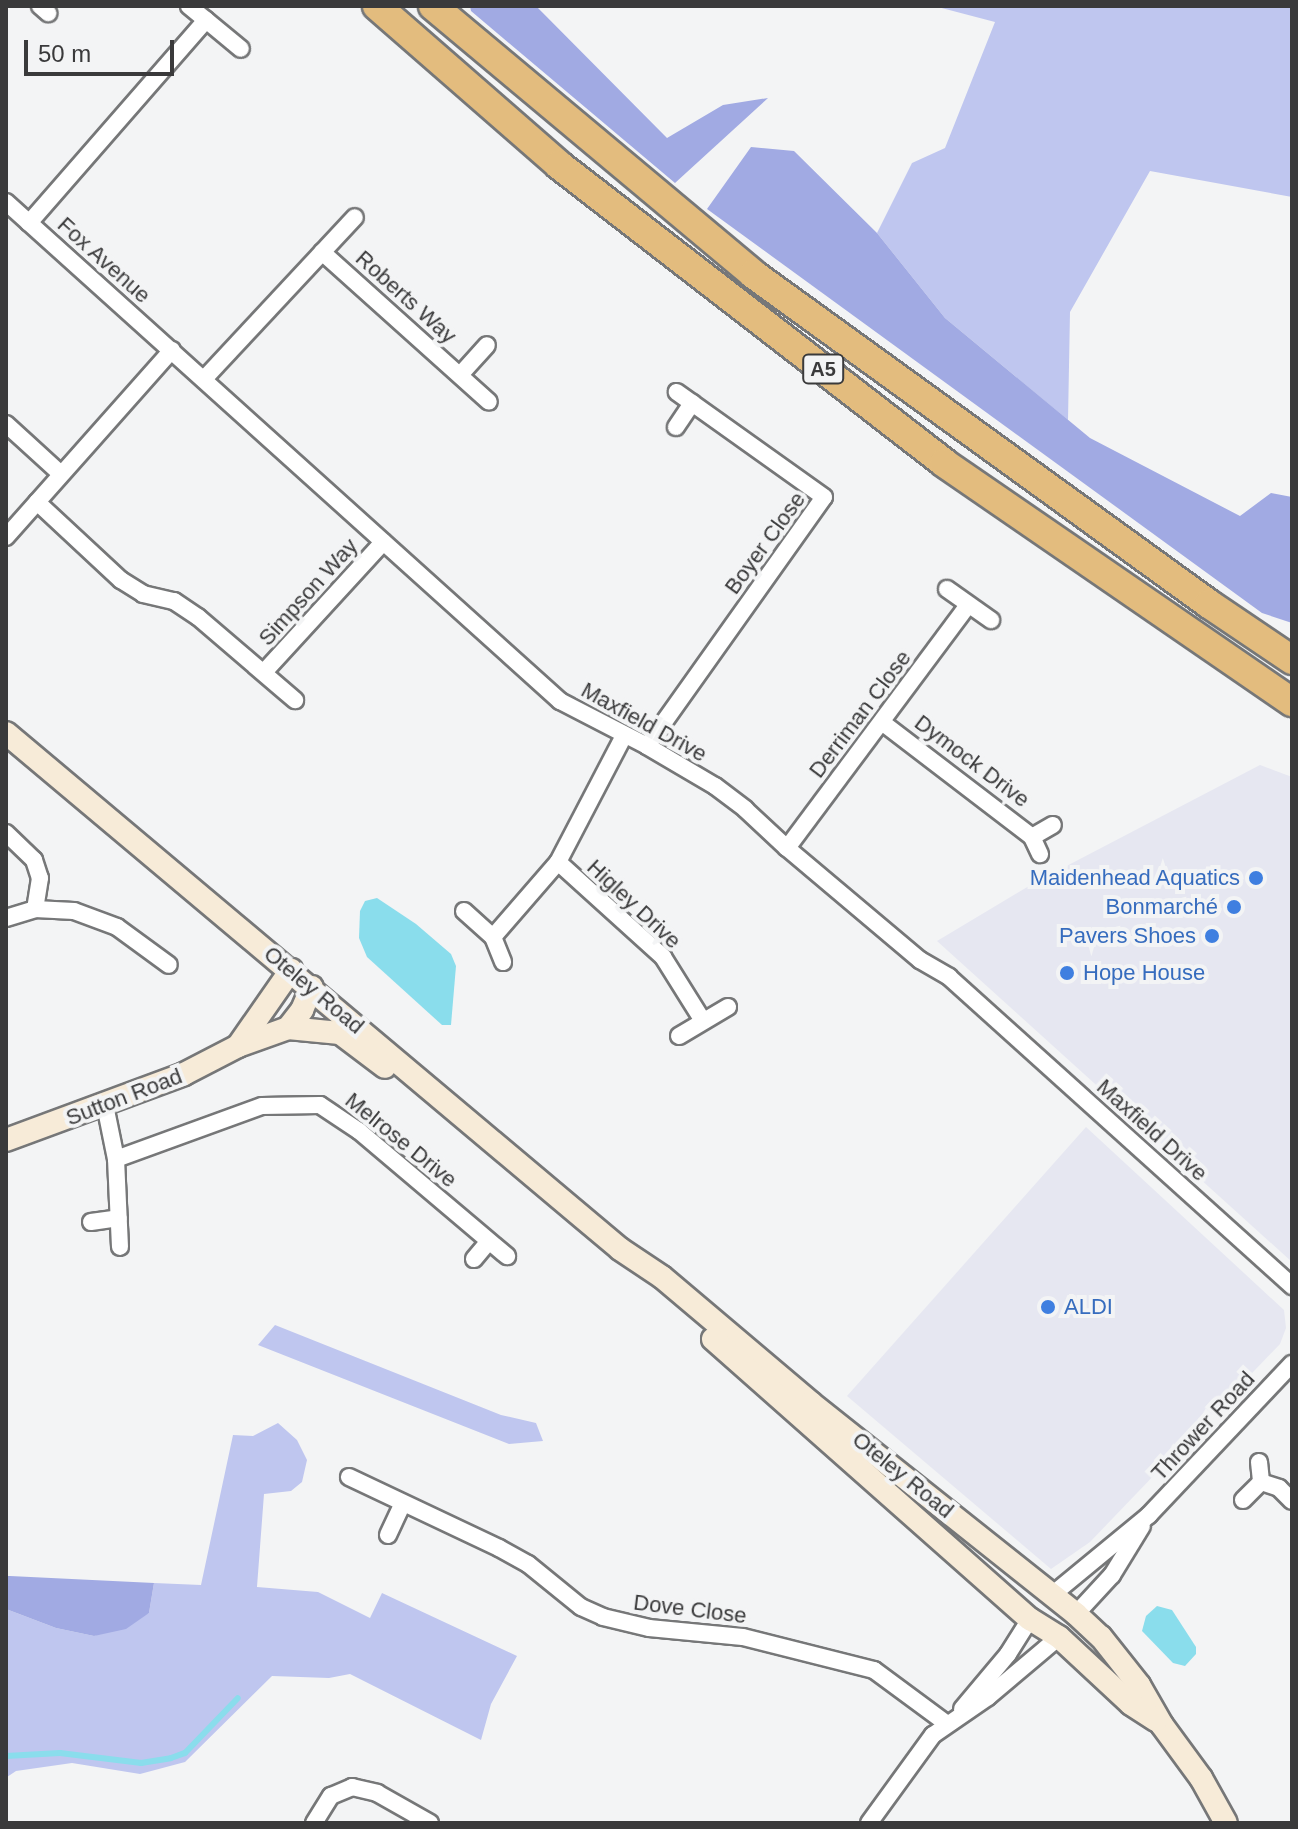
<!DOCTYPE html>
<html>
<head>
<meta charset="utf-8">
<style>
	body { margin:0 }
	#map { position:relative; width:1298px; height:1829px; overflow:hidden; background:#f3f4f5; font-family:Helvetica,sans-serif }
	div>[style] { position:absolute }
	.built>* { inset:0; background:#e6e7f1 }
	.green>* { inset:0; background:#bfc6ef }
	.forest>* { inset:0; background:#a1aae3 }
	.water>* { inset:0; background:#8addec }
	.stream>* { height:6px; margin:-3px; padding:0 3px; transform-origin:3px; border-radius:3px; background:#8addec }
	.roads { filter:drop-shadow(2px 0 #767778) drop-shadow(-2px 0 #767778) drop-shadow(0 2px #767778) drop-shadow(0 -2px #767778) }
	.street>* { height:16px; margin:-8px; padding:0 8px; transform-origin:8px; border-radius:8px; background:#fff }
	.secondary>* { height:22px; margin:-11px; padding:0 11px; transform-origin:11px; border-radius:11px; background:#f7ebd8 }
	.highway>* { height:28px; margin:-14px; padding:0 14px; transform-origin:14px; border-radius:14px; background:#e3bc7e }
	.dots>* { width:22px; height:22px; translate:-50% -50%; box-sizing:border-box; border:4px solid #f3f4f5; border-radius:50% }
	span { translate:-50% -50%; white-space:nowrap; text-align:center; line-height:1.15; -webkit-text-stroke:8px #f3f4f5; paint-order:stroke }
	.shield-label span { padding:2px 6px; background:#f3f4f5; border:2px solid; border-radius:6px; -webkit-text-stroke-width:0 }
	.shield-label { font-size:20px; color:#3a3a3b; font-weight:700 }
	.street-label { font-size:22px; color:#3a3a3b }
	.shop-label { font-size:22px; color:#366cbe }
	.right { translate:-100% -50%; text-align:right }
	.left { translate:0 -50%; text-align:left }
	.frame { position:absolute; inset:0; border:8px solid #3a3a3b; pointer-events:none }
	.scale { position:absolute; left:24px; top:40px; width:150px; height:36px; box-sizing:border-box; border:4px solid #3a3a3b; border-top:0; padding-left:10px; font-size:24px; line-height:28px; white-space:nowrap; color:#3a3a3b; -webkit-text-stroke:6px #f3f4f5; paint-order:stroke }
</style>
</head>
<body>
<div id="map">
	<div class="built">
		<div style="clip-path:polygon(1260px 765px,1292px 777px,1292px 1262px,937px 941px,1034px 883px)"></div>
		<div style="clip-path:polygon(1086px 1127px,1284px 1310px,1286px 1328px,1280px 1344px,1090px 1542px,1051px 1569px,847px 1396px)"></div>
	</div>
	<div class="green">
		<div style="clip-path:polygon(934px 6px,1292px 6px,1292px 197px,1150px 171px,1070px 312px,1068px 420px,945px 318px,877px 233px,912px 163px,945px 148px,995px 22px)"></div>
		<div style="clip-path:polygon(275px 1325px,501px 1415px,536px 1423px,543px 1441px,509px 1444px,258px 1345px)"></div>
		<div style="clip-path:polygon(278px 1423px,297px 1440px,307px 1460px,302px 1482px,291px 1491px,264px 1494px,257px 1587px,318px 1592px,370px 1618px,382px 1593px,517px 1656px,491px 1704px,481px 1740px,350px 1674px,329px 1678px,272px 1676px,185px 1762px,140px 1774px,72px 1763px,16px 1771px,7px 1777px,6px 1609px,56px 1628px,94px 1636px,149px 1613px,154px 1583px,201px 1585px,233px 1435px,253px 1436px)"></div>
	</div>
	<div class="forest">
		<div style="clip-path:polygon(470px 6px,536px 6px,667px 138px,723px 105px,768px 98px,675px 183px,471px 11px)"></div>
		<div style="clip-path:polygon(751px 147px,794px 151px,877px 233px,945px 318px,1090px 438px,1240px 516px,1271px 493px,1292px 497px,1292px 623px,1262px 613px,707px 209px)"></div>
		<div style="clip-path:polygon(6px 1576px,10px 1576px,154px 1583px,149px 1613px,126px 1629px,94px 1636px,56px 1628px,6px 1609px)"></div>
	</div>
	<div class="water">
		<div style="clip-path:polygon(377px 898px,416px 924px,451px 954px,456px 966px,451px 1025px,442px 1025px,367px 957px,359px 938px,360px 911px,365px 901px)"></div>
		<div style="clip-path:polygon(1157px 1606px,1172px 1610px,1196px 1647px,1196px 1654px,1185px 1666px,1173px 1663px,1142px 1631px,1146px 1616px)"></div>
	</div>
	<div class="stream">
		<div style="left:6px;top:1756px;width:54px;rotate:-3.2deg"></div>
		<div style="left:60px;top:1753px;width:82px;rotate:7deg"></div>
		<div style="left:141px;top:1763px;width:30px;rotate:-9deg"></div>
		<div style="left:171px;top:1758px;width:15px;rotate:-20deg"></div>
		<div style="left:185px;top:1753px;width:76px;rotate:-46.1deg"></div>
	</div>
	<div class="roads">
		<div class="street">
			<div style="left:40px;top:6px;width:11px;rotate:41deg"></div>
			<div style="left:206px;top:20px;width:45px;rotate:39.6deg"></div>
			<div style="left:6px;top:202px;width:746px;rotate:42.01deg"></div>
			<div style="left:560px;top:701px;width:98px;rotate:27.3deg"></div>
			<div style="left:647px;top:746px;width:79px;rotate:30.5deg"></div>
			<div style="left:715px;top:786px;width:38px;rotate:37deg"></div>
			<div style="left:745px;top:809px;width:57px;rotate:42.9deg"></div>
			<div style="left:787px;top:848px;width:174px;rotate:40.1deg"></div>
			<div style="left:920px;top:960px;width:34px;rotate:30deg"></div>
			<div style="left:949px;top:977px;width:462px;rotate:42deg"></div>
			<div style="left:29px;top:223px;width:269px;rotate:-48.9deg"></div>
			<div style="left:206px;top:20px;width:22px;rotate:-141deg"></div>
			<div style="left:322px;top:252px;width:224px;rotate:41.9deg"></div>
			<div style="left:460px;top:375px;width:40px;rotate:-48deg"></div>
			<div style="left:204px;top:379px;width:221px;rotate:-47deg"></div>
			<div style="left:6px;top:424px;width:74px;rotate:42.3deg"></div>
			<div style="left:676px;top:427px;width:29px;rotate:-56deg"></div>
			<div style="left:37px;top:502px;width:115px;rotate:42.9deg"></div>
			<div style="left:121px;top:580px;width:26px;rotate:32deg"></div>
			<div style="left:143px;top:594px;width:32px;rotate:13deg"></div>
			<div style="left:174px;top:601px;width:29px;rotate:34deg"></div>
			<div style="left:198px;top:617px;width:128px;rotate:40.6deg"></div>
			<div style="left:6px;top:537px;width:250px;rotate:-48.4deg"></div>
			<div style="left:947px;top:589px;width:54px;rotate:35.2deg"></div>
			<div style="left:265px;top:671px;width:175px;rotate:-47.5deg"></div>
			<div style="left:883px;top:723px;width:188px;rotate:37.4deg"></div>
			<div style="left:1032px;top:837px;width:24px;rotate:-30deg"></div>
			<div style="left:647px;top:746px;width:305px;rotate:-54.6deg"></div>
			<div style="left:824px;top:497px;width:181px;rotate:-144.5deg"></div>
			<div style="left:6px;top:833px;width:39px;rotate:44deg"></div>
			<div style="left:34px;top:860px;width:19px;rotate:72deg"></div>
			<div style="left:40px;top:878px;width:31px;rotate:99deg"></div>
			<div style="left:1032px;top:837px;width:19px;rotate:65deg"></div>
			<div style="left:787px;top:848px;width:303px;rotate:-53.3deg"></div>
			<div style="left:558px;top:862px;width:142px;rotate:42.1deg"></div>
			<div style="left:663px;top:957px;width:75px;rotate:58deg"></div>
			<div style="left:464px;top:911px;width:39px;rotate:42deg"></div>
			<div style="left:493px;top:937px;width:27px;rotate:68deg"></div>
			<div style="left:6px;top:918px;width:30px;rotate:-17deg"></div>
			<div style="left:35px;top:909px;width:39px;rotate:3deg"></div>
			<div style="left:74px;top:911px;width:46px;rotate:20.4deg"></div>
			<div style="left:117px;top:927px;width:64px;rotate:36.2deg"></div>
			<div style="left:493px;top:937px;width:99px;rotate:-49.1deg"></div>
			<div style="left:558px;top:862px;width:142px;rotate:-62.4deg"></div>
			<div style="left:679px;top:1036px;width:57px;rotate:-30.6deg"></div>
			<div style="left:105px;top:1105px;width:55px;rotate:78.5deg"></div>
			<div style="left:116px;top:1159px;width:88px;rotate:87.4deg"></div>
			<div style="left:116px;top:1159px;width:155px;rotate:-20deg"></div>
			<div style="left:262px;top:1106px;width:58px;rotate:-1deg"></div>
			<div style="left:320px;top:1105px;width:47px;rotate:33.7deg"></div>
			<div style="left:359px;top:1131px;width:194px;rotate:40.2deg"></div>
			<div style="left:91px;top:1222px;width:28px;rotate:-8deg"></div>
			<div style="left:474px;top:1259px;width:23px;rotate:-50deg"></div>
			<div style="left:1259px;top:1462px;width:20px;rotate:84deg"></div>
			<div style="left:349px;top:1477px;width:166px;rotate:25.3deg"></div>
			<div style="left:499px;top:1548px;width:33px;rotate:29deg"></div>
			<div style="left:528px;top:1564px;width:68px;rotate:39.1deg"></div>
			<div style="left:581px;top:1607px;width:24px;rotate:24deg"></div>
			<div style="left:603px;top:1617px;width:47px;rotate:13.4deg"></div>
			<div style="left:649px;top:1628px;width:94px;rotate:5.5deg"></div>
			<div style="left:743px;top:1637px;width:135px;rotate:14.1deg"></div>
			<div style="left:874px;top:1670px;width:89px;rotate:36.4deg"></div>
			<div style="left:1243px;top:1500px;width:25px;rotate:-45deg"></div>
			<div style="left:1261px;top:1482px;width:19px;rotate:18deg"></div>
			<div style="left:1279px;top:1488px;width:18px;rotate:45deg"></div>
			<div style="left:388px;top:1535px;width:35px;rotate:-65deg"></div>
			<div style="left:1052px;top:1595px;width:126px;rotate:-39.5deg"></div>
			<div style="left:1149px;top:1515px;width:208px;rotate:-46.6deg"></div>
			<div style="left:1076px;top:1614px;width:53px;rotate:-47.3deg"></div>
			<div style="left:1112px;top:1575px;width:57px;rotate:-58.5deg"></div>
			<div style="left:962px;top:1709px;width:72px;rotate:-50.1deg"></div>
			<div style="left:1008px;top:1654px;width:41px;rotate:-57.8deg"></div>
			<div style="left:314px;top:1823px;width:32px;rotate:-58deg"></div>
			<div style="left:331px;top:1796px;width:23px;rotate:-23deg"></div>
			<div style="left:352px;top:1787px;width:26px;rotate:13deg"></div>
			<div style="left:377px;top:1793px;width:61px;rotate:29.5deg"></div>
			<div style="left:869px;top:1823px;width:109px;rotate:-54deg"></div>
			<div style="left:933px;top:1735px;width:67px;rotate:-34.6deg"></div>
			<div style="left:988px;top:1697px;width:93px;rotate:-40.2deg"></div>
		</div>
		<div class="secondary">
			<div style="left:6px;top:733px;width:802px;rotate:40.04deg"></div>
			<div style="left:620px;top:1249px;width:50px;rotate:33.7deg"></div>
			<div style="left:662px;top:1277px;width:195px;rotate:40.2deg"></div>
			<div style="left:811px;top:1403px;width:339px;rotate:38.5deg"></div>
			<div style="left:1076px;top:1614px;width:34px;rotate:43deg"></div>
			<div style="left:1101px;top:1637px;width:61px;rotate:51.6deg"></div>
			<div style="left:1139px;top:1685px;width:46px;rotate:60.1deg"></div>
			<div style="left:1162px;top:1725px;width:66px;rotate:53.7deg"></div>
			<div style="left:1201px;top:1778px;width:51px;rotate:60.9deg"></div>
			<div style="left:288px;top:1028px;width:52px;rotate:5.5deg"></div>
			<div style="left:340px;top:1033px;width:56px;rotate:37.1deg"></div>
			<div style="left:238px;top:1046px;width:93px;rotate:-55.1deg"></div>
			<div style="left:6px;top:1140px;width:190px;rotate:-20.3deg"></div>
			<div style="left:184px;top:1074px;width:61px;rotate:-27.4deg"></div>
			<div style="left:238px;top:1046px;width:53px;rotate:-19.8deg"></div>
			<div style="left:288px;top:1028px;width:23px;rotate:-52deg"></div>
			<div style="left:302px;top:1010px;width:25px;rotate:-67deg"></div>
			<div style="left:713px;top:1339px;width:423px;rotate:41.5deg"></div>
			<div style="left:1030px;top:1619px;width:34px;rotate:32deg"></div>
			<div style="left:1059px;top:1637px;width:98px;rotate:42.9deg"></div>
			<div style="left:1131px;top:1704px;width:30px;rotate:33deg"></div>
		</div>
		<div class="highway">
			<div style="left:377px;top:6px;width:242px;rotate:41.1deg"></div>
			<div style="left:559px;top:165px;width:487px;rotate:37.7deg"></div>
			<div style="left:944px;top:463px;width:422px;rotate:34.5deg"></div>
			<div style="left:433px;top:6px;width:417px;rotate:39.9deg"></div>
			<div style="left:753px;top:274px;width:563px;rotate:35.89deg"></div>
			<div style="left:1209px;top:604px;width:100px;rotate:34deg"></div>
		</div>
	</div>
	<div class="dots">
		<div style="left:1256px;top:878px;background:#3f7fe0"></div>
		<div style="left:1234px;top:907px;background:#3f7fe0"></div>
		<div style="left:1212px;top:936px;background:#3f7fe0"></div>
		<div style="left:1067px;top:973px;background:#3f7fe0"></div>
		<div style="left:1048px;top:1307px;background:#3f7fe0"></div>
	</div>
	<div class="shield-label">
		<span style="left:823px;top:369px">A5</span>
	</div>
	<div class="street-label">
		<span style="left:104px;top:260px;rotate:42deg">Fox Avenue</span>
		<span style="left:406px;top:297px;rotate:42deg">Roberts Way</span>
		<span style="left:765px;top:543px;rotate:-54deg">Boyer Close</span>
		<span style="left:308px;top:592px;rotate:-48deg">Simpson Way</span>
		<span style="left:860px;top:714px;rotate:-53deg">Derriman Close</span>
		<span style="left:644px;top:722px;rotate:29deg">Maxfield Drive</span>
		<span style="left:972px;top:761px;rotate:37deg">Dymock Drive</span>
		<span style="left:634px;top:904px;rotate:43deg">Higley Drive</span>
		<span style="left:314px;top:990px;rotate:40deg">Oteley Road</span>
		<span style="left:124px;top:1097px;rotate:-21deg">Sutton Road</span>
		<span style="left:1152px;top:1130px;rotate:42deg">Maxfield Drive</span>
		<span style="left:401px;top:1140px;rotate:39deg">Melrose Drive</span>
		<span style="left:1203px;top:1426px;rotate:-47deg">Thrower Road</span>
		<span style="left:903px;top:1475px;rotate:39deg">Oteley Road</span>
		<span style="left:690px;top:1609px;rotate:7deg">Dove Close</span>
	</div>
	<div class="shop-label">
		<span class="right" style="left:1240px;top:878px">Maidenhead Aquatics</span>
		<span class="right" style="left:1218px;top:907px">Bonmarché</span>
		<span class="right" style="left:1196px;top:936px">Pavers Shoes</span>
		<span class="left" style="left:1083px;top:973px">Hope House</span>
		<span class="left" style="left:1064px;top:1307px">ALDI</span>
	</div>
	<div class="frame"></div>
	<div class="scale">50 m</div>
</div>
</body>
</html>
